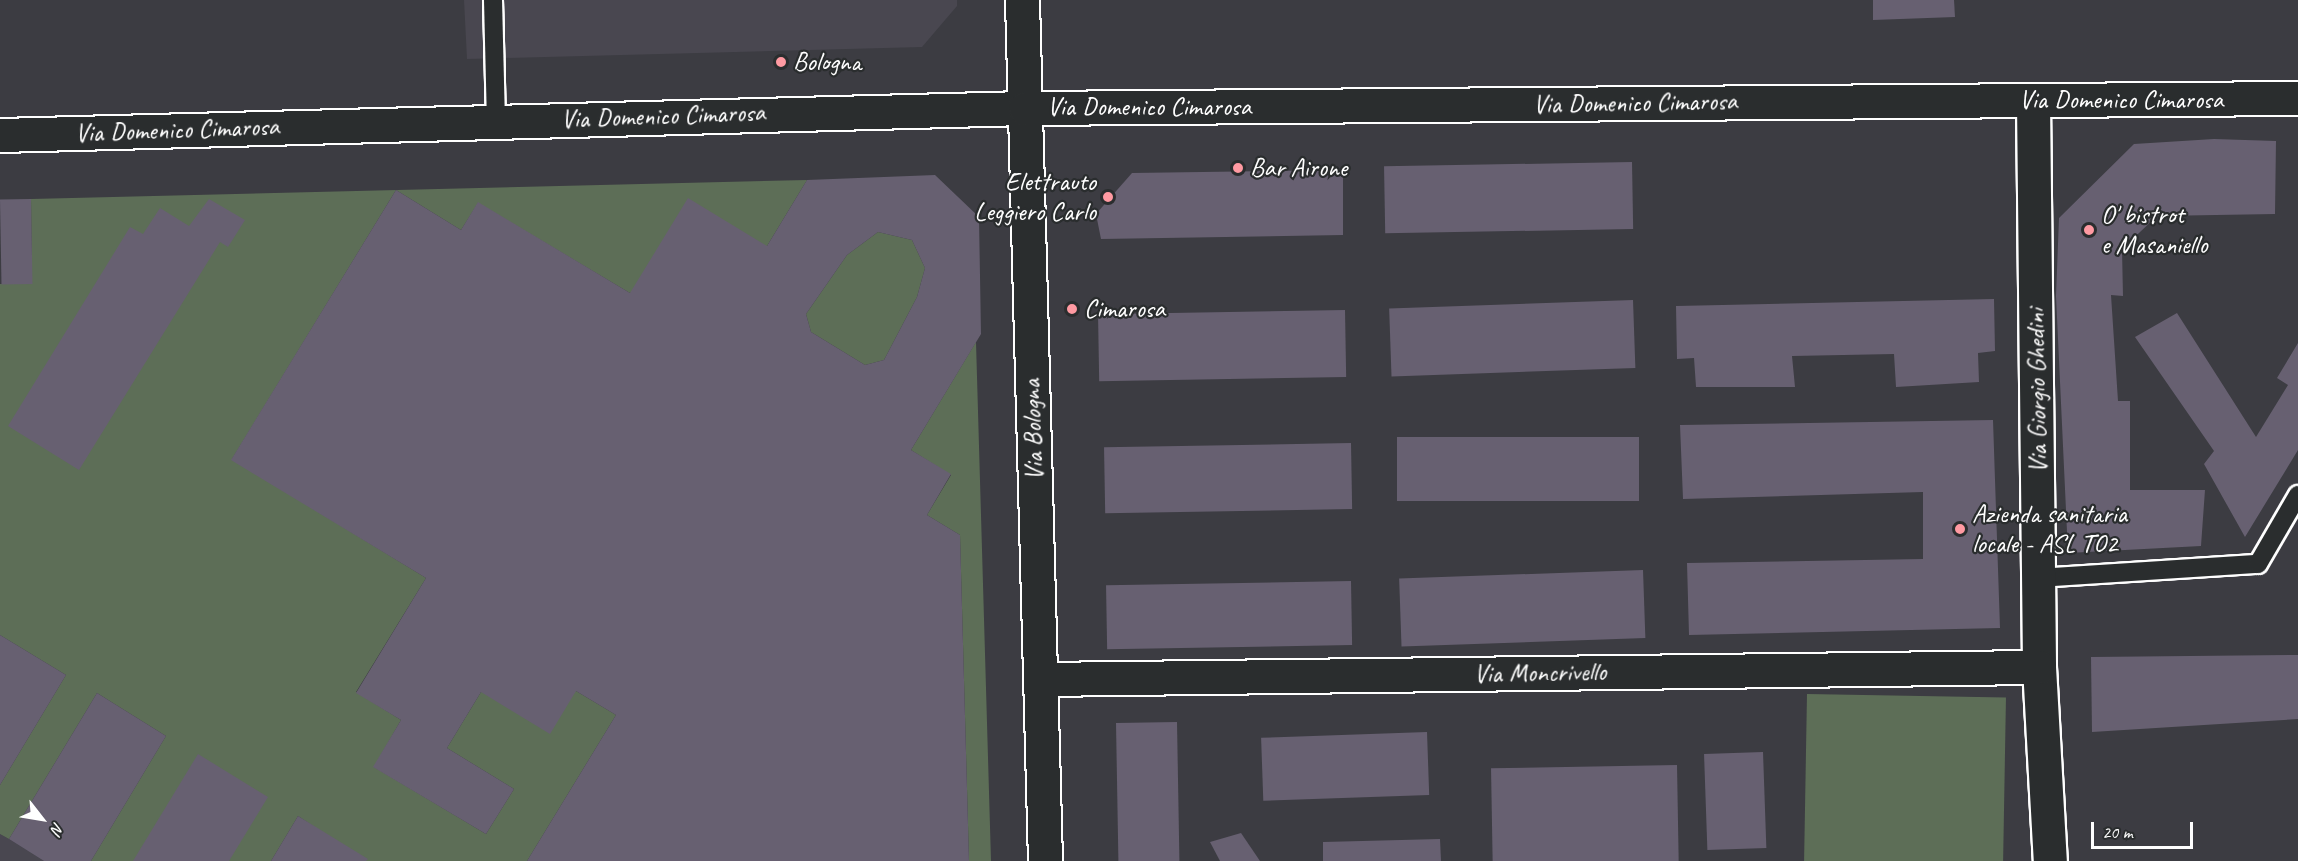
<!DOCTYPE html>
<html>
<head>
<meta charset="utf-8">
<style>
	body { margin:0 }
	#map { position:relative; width:2298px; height:861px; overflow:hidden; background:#3c3c42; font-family:Caveat,sans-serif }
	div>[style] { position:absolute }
	.built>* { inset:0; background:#494750 }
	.green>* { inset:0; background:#5d6e57; transform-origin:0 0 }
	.building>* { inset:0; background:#676071; transform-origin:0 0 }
	.roads { filter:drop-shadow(2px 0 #fff) drop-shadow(-2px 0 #fff) drop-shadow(0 2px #fff) drop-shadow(0 -2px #fff) }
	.lane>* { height:18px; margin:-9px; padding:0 9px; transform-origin:9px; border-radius:9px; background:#2a2d2e }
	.street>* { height:33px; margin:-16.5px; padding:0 16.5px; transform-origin:16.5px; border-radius:16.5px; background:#2a2d2e }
	.secondary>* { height:33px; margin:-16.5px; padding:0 16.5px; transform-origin:16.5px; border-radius:16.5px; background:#2a2d2e }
	.dots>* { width:16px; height:16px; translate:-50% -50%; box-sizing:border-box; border:3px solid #2a2d2e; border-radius:50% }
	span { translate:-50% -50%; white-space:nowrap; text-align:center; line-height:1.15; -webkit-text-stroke:4.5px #2a2d2e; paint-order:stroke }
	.poi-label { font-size:26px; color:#fff }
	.left { translate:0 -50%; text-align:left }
	.right { translate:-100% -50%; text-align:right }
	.street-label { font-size:26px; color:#fff }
	.north { position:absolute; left:12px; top:789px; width:60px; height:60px; -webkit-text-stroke:4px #2a2d2e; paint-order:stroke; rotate:121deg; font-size:16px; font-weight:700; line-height:24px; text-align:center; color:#fff }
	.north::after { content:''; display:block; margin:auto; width:21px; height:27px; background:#fff; clip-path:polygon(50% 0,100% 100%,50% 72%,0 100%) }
	.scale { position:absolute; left:2091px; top:822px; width:102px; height:27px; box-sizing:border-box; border:3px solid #fff; border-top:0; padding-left:8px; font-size:18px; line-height:21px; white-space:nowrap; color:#fff; -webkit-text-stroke:4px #2a2d2e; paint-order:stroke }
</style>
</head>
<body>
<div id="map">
	<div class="built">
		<div style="clip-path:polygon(464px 0,957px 0,957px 6px,922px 47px,467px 59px)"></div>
		<div style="clip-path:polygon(0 834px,9px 839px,44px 861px,0 861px)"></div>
	</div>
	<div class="green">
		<div style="clip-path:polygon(807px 180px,767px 246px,630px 293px,478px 203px,461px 230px,396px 190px,232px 459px,426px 578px,356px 692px,401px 720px,374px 767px,486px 834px,514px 789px,447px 748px,481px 692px,576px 691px,616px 715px,527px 861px,366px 861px,298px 816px,271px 861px,91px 861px,166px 736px,97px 693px,9px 839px,0 834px,0 785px,66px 675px,0 635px,0 284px,32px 283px,31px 199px)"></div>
		<div style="clip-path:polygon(878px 232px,912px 240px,925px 268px,917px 297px,884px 360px,865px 365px,811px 332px,806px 314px,847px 255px)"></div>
		<div style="clip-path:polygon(976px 342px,991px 861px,969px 861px,960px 535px,927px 515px,951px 475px,911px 450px)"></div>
		<div style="left:1807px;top:694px;width:199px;height:167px;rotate:1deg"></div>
	</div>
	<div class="building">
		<div style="clip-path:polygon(1873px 0,1954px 0,1955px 17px,1873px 20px)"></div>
		<div style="clip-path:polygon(2214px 139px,2276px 141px,2275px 214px,2157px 216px,2122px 249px,2123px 296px,2111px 295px,2118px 401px,2130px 401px,2130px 490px,2205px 490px,2201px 546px,2068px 553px,2056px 296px,2059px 218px,2134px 144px)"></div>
		<div style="left:1632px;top:162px;width:67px;height:248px;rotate:89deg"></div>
		<div style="clip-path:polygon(1343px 170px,1343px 235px,1101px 239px,1096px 214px,1132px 173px)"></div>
		<div style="clip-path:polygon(evenodd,935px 175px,979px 217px,981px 334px,911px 450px,951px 474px,927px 515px,960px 535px,969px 861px,527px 861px,616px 715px,576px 691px,550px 734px,481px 692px,447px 748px,514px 789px,486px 834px,373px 767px,401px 720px,356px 693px,426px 578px,231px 460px,396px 190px,461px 230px,478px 202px,630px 293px,688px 198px,767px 246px,807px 180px,935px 175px,878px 232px,912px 240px,925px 268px,917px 297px,884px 360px,865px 365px,811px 332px,806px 314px,847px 255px,878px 232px)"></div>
		<div style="left:31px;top:199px;width:85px;height:31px;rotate:89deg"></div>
		<div style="clip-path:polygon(209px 199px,245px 220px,228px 247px,220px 242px,79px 470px,8px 426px,130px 227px,143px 234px,160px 208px,189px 226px)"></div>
		<div style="clip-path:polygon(1994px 299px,1995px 351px,1978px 353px,1979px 382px,1896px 387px,1894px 354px,1792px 356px,1795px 387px,1696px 387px,1694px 358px,1677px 359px,1676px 306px)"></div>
		<div style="left:1633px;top:300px;width:68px;height:244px;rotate:88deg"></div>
		<div style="left:1345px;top:310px;width:67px;height:247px;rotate:89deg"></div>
		<div style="clip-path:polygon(2177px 313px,2256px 437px,2288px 385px,2277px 378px,2298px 343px,2298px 450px,2245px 537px,2204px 464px,2214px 451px,2135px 337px)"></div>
		<div style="clip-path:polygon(1993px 420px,2000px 628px,1689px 635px,1687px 563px,1923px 559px,1923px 492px,1683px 499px,1680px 425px)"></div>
		<div style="left:1639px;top:437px;width:64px;height:242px;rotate:90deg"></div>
		<div style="left:1351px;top:443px;width:66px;height:247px;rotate:89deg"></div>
		<div style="left:1643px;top:570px;width:68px;height:244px;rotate:88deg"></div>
		<div style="left:1351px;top:581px;width:64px;height:245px;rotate:89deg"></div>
		<div style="clip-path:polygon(0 635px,66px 675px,0 785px)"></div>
		<div style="clip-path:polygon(2298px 655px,2298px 719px,2092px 732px,2091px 657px)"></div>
		<div style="clip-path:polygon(97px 693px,166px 736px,91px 861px,44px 861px,9px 839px)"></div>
		<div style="left:1177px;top:722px;width:139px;height:61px;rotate:89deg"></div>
		<div style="left:1427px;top:732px;width:63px;height:166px;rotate:88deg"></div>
		<div style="left:1763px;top:752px;width:96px;height:59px;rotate:88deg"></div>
		<div style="clip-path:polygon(198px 754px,268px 797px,229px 861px,133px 861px)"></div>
		<div style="left:1677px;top:765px;width:96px;height:186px;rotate:89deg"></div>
		<div style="clip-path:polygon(298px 816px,368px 859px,366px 861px,271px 861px)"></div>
		<div style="clip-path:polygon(1241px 833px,1260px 861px,1220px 861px,1210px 842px)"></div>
		<div style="clip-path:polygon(1440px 839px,1441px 861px,1323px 861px,1323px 842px)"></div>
	</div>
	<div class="roads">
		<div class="lane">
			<div style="left:493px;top:0;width:121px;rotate:88.6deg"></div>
			<div style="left:2039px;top:578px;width:219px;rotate:-3.7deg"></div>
			<div style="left:2258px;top:564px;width:80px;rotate:-59.9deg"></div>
		</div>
		<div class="street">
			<div style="left:2033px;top:101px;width:566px;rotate:89.39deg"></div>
			<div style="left:2039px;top:667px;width:194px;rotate:86.8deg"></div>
			<div style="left:0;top:135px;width:1025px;rotate:-1.51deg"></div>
			<div style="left:1040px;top:679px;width:999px;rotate:-0.69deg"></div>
		</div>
		<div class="secondary">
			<div style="left:1022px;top:0;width:861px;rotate:88.47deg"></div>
			<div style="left:1025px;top:108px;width:1273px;rotate:-0.45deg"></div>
		</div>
	</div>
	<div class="dots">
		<div style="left:781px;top:62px;background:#ff9aa2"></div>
		<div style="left:1238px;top:168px;background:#ff9aa2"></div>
		<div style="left:1108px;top:197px;background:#ff9aa2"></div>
		<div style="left:2089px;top:230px;background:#ff9aa2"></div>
		<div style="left:1072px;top:309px;background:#ff9aa2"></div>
		<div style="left:1960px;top:529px;background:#ff9aa2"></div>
	</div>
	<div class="poi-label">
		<span class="left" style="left:793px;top:62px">Bologna</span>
		<span class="left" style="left:1250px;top:168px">Bar Airone</span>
		<span class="right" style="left:1096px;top:197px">Elettrauto<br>Leggiero Carlo</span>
		<span class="left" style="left:2101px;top:230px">O' bistrot<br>e Masaniello</span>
		<span class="left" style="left:1084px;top:309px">Cimarosa</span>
		<span class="left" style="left:1972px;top:529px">Azienda sanitaria<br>locale - ASL TO2</span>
	</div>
	<div class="street-label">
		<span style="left:2121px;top:100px">Via Domenico Cimarosa</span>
		<span style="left:1635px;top:103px;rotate:-1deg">Via Domenico Cimarosa</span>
		<span style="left:1149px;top:107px">Via Domenico Cimarosa</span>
		<span style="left:663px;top:116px;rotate:-2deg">Via Domenico Cimarosa</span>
		<span style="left:177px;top:130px;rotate:-2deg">Via Domenico Cimarosa</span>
		<span style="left:2037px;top:391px;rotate:-91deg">Via Giorgio Ghedini</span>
		<span style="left:1033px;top:430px;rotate:-92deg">Via Bologna</span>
		<span style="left:1540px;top:673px;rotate:-1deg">Via Moncrivello</span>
	</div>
	<div class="north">N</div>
	<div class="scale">20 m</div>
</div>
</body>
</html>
